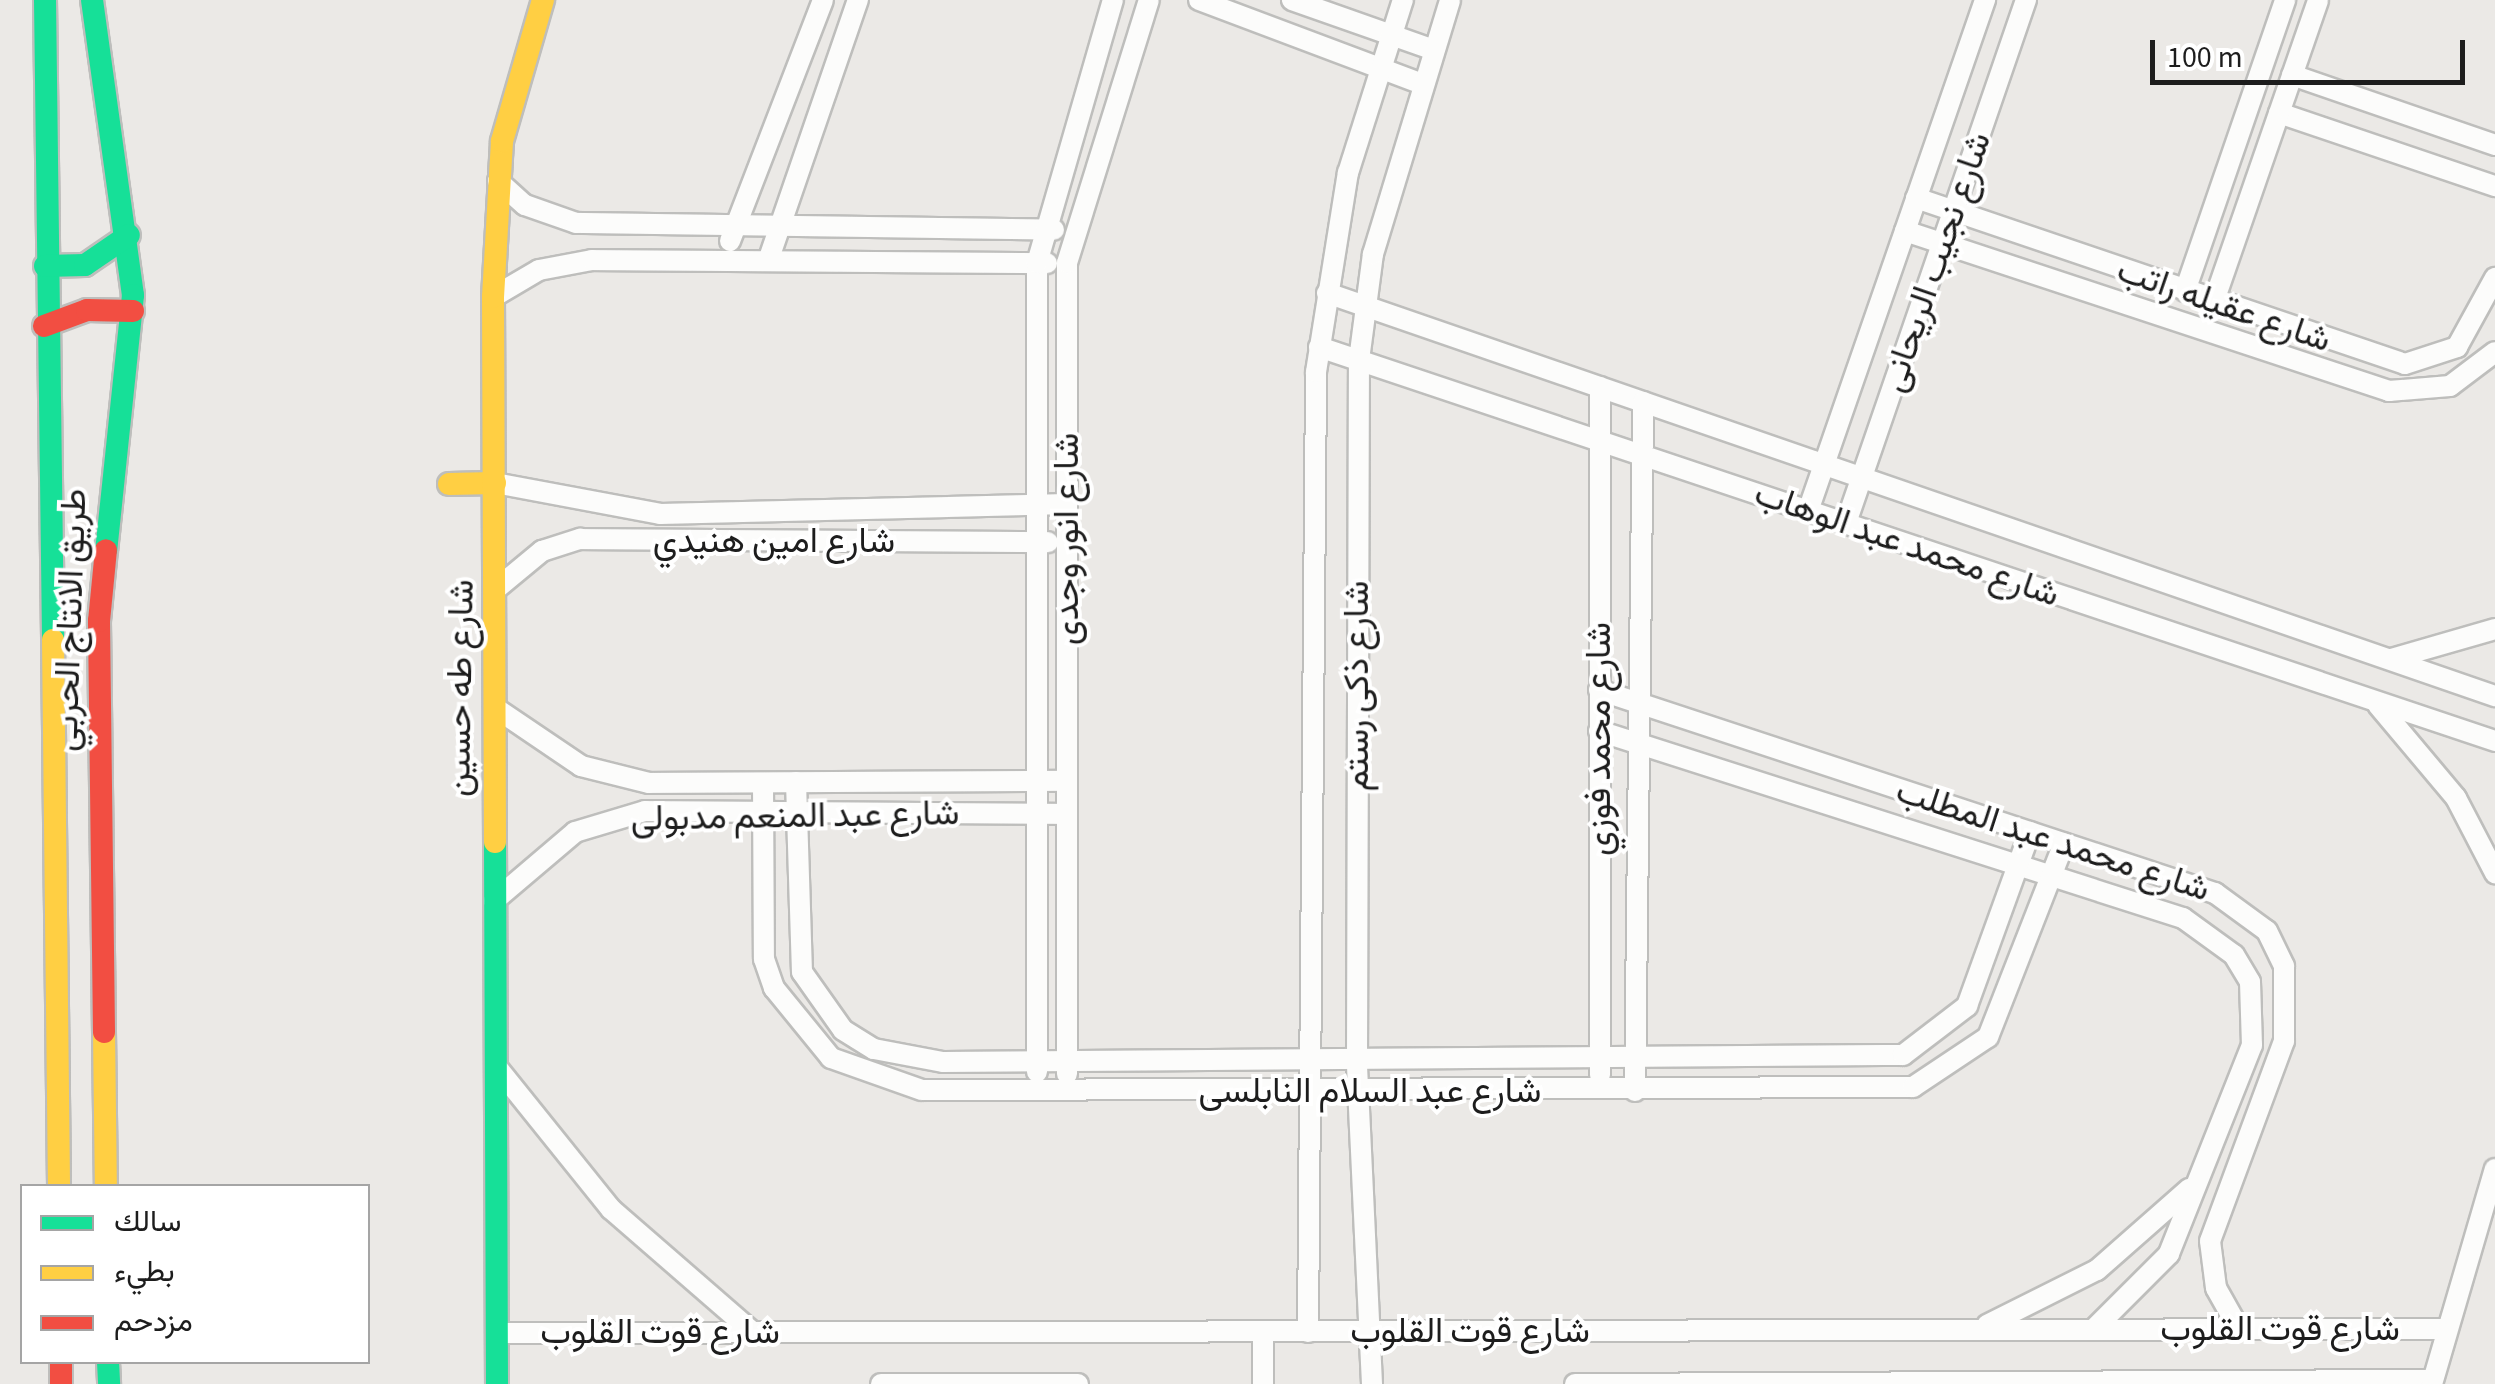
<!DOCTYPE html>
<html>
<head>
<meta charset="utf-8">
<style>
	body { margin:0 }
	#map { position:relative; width:2495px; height:1384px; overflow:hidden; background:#ebe9e6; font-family:"Source Sans 3",Vazirmatn,sans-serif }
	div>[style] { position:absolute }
	.roads { filter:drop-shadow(2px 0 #bebebc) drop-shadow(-2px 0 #bebebc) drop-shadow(0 2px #bebebc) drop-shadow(0 -2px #bebebc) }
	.street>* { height:20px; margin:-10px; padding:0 10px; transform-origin:10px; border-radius:10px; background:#fcfcfb }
	.fast>* { height:22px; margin:-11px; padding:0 11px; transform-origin:11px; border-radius:11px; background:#16e098 }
	.slow>* { height:22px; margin:-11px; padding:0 11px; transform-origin:11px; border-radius:11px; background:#ffcf43 }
	.jam>* { height:22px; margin:-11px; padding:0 11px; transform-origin:11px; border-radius:11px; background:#f24e42 }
	span { translate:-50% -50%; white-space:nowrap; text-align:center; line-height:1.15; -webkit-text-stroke:8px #fff; paint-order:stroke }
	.street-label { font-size:35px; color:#1d1d1d }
	.legend { position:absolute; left:20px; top:1184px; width:350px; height:180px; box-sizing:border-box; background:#fff; border:2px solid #a5a5a5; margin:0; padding:12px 18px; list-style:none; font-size:30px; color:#1d1d1d }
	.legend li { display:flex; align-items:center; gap:20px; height:50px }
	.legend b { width:50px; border:2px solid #a5a5a5 }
	.scale { position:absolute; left:2150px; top:40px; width:315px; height:45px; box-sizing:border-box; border:5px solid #1d1d1d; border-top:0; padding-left:12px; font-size:30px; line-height:35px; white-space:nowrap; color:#1d1d1d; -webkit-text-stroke:8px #fff; paint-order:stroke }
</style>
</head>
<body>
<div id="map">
	<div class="roads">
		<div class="street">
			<div style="left:1199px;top:0;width:239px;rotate:20.6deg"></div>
			<div style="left:1292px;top:0;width:151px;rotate:19.4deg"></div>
			<div style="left:2292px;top:75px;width:215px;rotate:19deg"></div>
			<div style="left:2279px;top:113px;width:228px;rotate:18.7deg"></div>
			<div style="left:498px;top:181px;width:36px;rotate:42deg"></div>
			<div style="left:525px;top:205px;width:54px;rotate:19.4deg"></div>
			<div style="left:576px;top:223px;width:478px;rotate:0.8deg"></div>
			<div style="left:1916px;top:198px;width:516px;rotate:18.75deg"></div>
			<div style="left:2405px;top:364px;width:55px;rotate:-18.1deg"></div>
			<div style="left:2457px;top:347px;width:79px;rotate:-61.2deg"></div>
			<div style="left:1905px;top:231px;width:510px;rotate:18.29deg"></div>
			<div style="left:2389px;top:391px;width:61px;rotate:-4.7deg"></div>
			<div style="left:2450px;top:386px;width:56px;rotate:-37.1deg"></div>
			<div style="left:730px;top:241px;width:258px;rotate:-68.9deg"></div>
			<div style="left:768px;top:261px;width:276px;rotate:-71deg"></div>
			<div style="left:2185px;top:291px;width:308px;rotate:-71deg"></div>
			<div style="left:1327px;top:293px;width:1236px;rotate:19.04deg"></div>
			<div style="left:493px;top:297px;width:53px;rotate:-30.4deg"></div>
			<div style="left:539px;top:270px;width:54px;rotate:-10.7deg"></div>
			<div style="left:592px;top:260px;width:455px;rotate:0.4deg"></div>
			<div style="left:2214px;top:301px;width:318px;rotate:-70.9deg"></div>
			<div style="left:1319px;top:347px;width:1240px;rotate:18.52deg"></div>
			<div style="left:495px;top:483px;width:168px;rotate:10.6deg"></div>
			<div style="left:660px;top:514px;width:407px;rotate:-1.4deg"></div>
			<div style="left:1808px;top:511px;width:541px;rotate:-70.89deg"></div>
			<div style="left:1846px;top:523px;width:553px;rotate:-71.01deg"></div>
			<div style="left:496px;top:589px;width:60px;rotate:-39.6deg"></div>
			<div style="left:542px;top:551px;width:40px;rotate:-18deg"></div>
			<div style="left:580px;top:539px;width:468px;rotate:0.4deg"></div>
			<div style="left:2391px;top:659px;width:108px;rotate:-16.1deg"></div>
			<div style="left:1599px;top:690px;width:649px;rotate:18.24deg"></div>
			<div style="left:2215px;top:893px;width:64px;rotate:36.2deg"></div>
			<div style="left:2267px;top:931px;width:39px;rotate:64deg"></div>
			<div style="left:2284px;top:966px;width:75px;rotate:90deg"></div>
			<div style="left:2284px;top:1041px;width:213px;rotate:110.3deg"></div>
			<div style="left:2210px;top:1241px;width:47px;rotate:82.7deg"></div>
			<div style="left:2216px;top:1288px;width:47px;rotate:60.7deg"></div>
			<div style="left:2378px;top:705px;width:121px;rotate:50deg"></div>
			<div style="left:2456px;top:798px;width:85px;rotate:62.5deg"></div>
			<div style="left:494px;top:707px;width:105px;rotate:34.1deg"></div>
			<div style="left:581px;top:766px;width:70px;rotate:14deg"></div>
			<div style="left:649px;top:783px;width:418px;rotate:-0.3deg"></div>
			<div style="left:1599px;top:731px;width:613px;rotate:17.76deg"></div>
			<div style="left:2183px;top:918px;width:63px;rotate:36deg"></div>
			<div style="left:2234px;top:955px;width:31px;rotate:59deg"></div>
			<div style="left:2250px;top:982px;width:63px;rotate:88.2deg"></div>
			<div style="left:2252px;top:1045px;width:225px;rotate:111.7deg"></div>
			<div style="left:2169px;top:1254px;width:107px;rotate:135deg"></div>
			<div style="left:796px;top:782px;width:190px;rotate:88.2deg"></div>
			<div style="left:802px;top:972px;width:71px;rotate:54.7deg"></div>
			<div style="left:843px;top:1030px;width:36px;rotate:32deg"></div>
			<div style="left:874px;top:1049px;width:70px;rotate:10.7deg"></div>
			<div style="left:943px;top:1062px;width:960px;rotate:-0.42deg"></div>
			<div style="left:1903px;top:1055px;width:81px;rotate:-37.4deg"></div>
			<div style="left:1967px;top:1006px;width:185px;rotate:-70.1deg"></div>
			<div style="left:763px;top:783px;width:176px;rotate:89.7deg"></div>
			<div style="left:764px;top:959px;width:31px;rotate:71deg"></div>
			<div style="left:774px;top:988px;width:90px;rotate:50.8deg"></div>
			<div style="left:831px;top:1058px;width:96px;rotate:19.4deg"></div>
			<div style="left:922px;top:1090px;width:991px;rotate:-0.17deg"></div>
			<div style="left:1913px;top:1087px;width:90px;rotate:-33.7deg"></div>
			<div style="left:1988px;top:1037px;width:208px;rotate:-68.6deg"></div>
			<div style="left:494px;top:901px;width:106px;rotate:-40.4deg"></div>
			<div style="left:575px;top:832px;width:73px;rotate:-16.7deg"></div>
			<div style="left:645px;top:811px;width:422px;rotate:0.4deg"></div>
			<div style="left:496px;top:1066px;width:184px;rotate:51.2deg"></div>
			<div style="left:611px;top:1209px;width:184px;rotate:41deg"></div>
			<div style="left:1037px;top:1072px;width:809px;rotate:-90deg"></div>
			<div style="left:1037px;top:263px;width:274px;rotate:-73.9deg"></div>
			<div style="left:1067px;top:1074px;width:811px;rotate:-90deg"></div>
			<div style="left:1067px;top:263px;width:275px;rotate:-72.7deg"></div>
			<div style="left:1600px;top:1075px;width:688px;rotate:-90deg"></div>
			<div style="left:1635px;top:1091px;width:689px;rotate:-89.33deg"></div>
			<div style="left:1987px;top:1325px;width:123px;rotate:-26.6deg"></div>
			<div style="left:2097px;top:1270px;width:123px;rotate:-41.4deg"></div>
			<div style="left:1263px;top:1331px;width:53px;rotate:90deg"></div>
			<div style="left:1308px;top:1332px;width:960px;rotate:-89.52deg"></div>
			<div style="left:1316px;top:372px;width:202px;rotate:-80.9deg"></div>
			<div style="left:1348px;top:173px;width:182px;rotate:-72.4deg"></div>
			<div style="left:497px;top:1333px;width:1945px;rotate:-0.12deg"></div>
			<div style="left:881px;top:1384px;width:197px"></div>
			<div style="left:1372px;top:1384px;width:322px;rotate:-92.7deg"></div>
			<div style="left:1357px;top:1062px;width:702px;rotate:-89.84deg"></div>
			<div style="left:1359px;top:360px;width:107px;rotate:-82.5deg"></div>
			<div style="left:1373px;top:254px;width:265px;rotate:-73.1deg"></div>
			<div style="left:1575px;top:1384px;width:857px;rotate:-0.27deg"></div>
			<div style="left:2432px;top:1384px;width:224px;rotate:-73.7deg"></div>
		</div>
		<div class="fast">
			<div style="left:45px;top:0;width:640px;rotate:89.28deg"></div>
			<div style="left:92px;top:0;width:298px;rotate:82.1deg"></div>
			<div style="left:133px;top:295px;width:256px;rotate:96deg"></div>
			<div style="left:45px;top:266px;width:40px;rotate:-1.4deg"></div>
			<div style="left:85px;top:265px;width:53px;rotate:-34.3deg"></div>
			<div style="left:495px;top:842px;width:542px;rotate:89.79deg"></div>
			<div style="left:108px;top:1362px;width:22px;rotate:87deg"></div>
		</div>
		<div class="slow">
			<div style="left:449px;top:484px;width:46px;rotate:-1.2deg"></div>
			<div style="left:53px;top:640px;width:546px;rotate:89.37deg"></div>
			<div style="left:495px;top:842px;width:545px;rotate:-90.21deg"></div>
			<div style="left:493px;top:297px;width:156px;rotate:-86.7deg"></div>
			<div style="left:502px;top:141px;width:147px;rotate:-73.8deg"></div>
			<div style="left:104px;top:1032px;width:154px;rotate:89.3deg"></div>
		</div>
		<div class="jam">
			<div style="left:44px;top:326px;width:46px;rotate:-20.4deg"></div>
			<div style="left:87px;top:310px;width:46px;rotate:1.2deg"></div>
			<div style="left:104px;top:1032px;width:411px;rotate:-90.7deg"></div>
			<div style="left:99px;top:621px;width:71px;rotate:-84.4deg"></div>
			<div style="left:61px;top:1362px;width:22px;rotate:90deg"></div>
		</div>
	</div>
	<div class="street-label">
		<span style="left:1936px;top:262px;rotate:-71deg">شارع نجيب الريحانى</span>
		<span style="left:2224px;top:305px;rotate:19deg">شارع عقيله راتب</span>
		<span style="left:1067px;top:539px;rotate:-90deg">شارع انور وجدى</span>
		<span style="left:774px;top:541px">شارع امين هنيدي</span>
		<span style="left:1907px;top:544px;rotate:19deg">شارع محمد عبد الوهاب</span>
		<span style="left:70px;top:620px;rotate:-88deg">طريق الانتاج الحربي</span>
		<span style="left:1357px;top:686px;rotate:-90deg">شارع ذكى رستم</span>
		<span style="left:460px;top:688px;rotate:-89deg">شارع طه حسين</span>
		<span style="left:1599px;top:739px;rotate:-90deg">شارع محمد فوزي</span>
		<span style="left:795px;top:816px;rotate:-1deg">شارع عبد المنعم مدبولى</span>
		<span style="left:2053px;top:840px;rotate:18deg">شارع محمد عبد المطلب</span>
		<span style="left:1370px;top:1091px">شارع عبد السلام النابلسى</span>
		<span style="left:2280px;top:1329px">شارع قوت القلوب</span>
		<span style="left:1470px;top:1331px">شارع قوت القلوب</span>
		<span style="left:660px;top:1332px">شارع قوت القلوب</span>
	</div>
	<ul class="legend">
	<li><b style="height:12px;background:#16e098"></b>سالك</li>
	<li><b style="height:12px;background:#ffcf43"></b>بطيء</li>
	<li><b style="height:12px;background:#f24e42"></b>مزدحم</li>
	</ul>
	<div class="scale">100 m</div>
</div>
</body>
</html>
